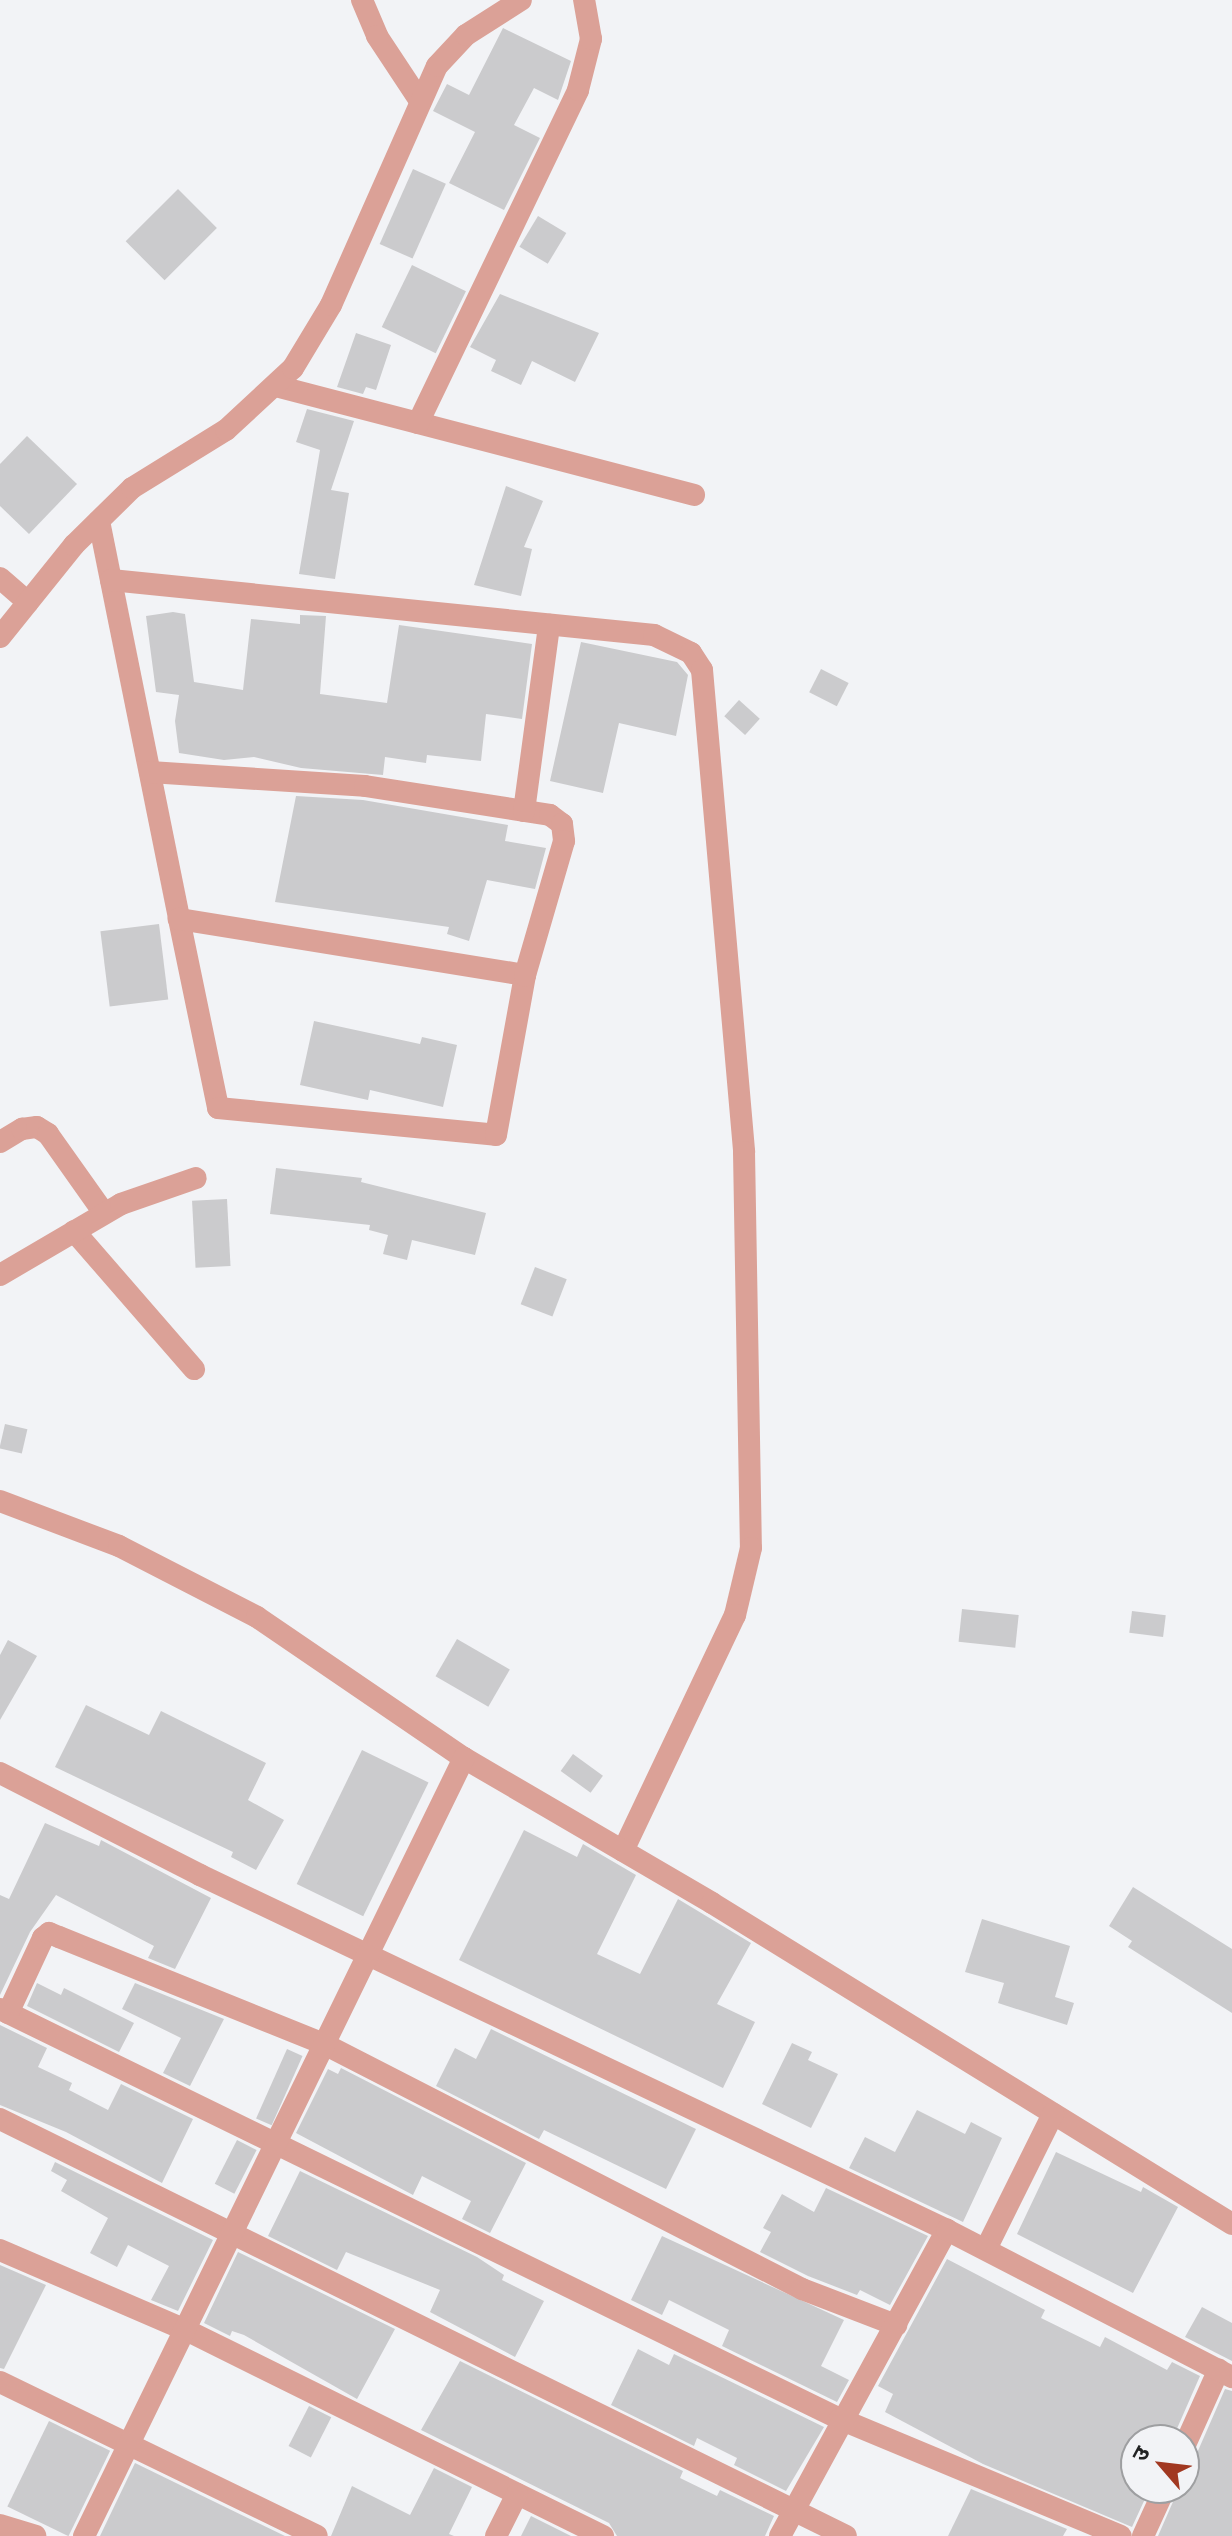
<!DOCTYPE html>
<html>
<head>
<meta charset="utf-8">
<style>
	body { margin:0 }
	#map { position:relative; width:1232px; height:2536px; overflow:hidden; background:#f2f3f6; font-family:"Archivo Narrow","Noto Sans Devanagari",sans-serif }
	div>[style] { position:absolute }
	.building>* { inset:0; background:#cbcbcd; transform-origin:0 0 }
	.minor>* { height:22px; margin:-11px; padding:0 11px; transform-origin:11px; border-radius:11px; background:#dba197 }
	span { translate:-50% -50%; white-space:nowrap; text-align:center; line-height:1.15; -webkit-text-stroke:7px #f2f3f6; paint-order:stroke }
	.north { position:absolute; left:1120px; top:2424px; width:80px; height:80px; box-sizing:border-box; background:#f2f3f6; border:2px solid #9e9fa1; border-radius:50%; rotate:298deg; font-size:22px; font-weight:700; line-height:32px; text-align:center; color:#212222 }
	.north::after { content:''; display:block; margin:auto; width:28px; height:36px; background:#a13821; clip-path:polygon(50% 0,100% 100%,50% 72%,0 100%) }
</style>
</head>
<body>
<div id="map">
	<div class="building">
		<div style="clip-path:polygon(503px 28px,571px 61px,558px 100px,534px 88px,514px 125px,540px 138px,504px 210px,449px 183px,475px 132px,433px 111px,447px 84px,469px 95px)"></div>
		<div style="left:413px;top:169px;width:36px;height:82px;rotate:24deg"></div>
		<div style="left:178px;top:189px;width:55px;height:74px;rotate:45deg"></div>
		<div style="left:538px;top:216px;width:33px;height:36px;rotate:31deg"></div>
		<div style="left:412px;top:265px;width:60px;height:69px;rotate:26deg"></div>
		<div style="clip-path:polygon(500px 294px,599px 333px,575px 382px,532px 361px,521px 385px,491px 371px,496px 360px,470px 347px)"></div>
		<div style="clip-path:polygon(356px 333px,391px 345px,376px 390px,366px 387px,363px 394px,337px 387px)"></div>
		<div style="clip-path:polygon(307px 409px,354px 421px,331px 490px,349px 493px,335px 579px,299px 574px,320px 450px,296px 442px)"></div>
		<div style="clip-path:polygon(27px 436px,77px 484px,29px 534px,0 506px,0 464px)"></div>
		<div style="clip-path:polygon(506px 486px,543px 501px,524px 547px,532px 549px,521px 596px,474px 585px)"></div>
		<div style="clip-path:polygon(173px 612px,185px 614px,194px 682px,243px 690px,251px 619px,300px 624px,300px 615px,326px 616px,320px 694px,387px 703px,399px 625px,532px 644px,522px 719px,486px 714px,481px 761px,427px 755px,426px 763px,385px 757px,383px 775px,301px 768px,254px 757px,224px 760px,179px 753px,175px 721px,179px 695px,156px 692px,146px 616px)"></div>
		<div style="clip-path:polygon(581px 642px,677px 662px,688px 675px,676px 736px,619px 723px,603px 793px,550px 781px)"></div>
		<div style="left:821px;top:669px;width:31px;height:26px;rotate:27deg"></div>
		<div style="left:739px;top:700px;width:28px;height:22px;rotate:42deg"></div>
		<div style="clip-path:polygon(296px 796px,363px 800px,508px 825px,505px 841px,546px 848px,535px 889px,487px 880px,469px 941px,447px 934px,449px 927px,275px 902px)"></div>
		<div style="left:159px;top:924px;width:76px;height:59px;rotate:83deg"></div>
		<div style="clip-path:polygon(314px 1021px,420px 1044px,422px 1037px,457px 1045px,443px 1107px,370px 1090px,368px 1100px,300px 1085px)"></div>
		<div style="clip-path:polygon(276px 1168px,362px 1178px,361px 1182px,486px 1213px,475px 1255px,412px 1240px,407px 1260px,383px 1254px,388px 1235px,369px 1230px,370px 1225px,270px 1214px)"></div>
		<div style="left:227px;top:1199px;width:67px;height:35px;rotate:87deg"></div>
		<div style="left:535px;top:1267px;width:34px;height:40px;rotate:21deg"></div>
		<div style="left:5px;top:1424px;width:23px;height:25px;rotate:13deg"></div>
		<div style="left:962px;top:1609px;width:57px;height:33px;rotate:6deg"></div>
		<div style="left:1132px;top:1611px;width:34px;height:22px;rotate:7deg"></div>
		<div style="left:457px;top:1639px;width:61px;height:43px;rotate:30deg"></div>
		<div style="clip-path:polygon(8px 1640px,37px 1656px,0 1720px,0 1655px)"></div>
		<div style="clip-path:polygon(86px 1705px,149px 1735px,161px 1711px,266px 1763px,248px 1800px,284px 1820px,256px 1870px,231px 1857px,233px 1852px,55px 1767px)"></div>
		<div style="left:362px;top:1750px;width:74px;height:149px;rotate:26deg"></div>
		<div style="left:573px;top:1754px;width:37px;height:21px;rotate:36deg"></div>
		<div style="clip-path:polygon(45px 1823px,99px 1846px,101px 1840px,211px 1898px,175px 1969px,148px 1958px,154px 1946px,56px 1895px,30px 1932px,0 1995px,0 1895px,9px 1899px)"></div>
		<div style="clip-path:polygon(524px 1830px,577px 1857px,583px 1844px,636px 1875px,597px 1954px,640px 1974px,678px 1899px,751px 1943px,717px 2004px,755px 2022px,723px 2088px,459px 1960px)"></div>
		<div style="clip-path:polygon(1133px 1887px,1232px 1949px,1232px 2013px,1128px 1947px,1132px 1941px,1109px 1926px)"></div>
		<div style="clip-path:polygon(982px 1919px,1070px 1946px,1055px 1997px,1074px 2003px,1067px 2025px,998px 2003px,1004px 1983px,965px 1972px)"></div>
		<div style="clip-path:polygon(37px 1983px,61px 1995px,64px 1988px,134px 2023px,119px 2052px,27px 2006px)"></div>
		<div style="clip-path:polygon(135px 1983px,224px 2019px,190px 2086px,163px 2073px,181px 2038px,122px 2009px)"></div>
		<div style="clip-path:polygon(0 2025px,47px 2048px,38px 2067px,72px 2083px,69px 2090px,108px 2110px,121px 2084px,193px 2119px,162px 2183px,66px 2132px,0 2105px)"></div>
		<div style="clip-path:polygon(491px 2029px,696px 2129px,666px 2189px,544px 2130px,539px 2139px,436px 2086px,455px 2048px,476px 2059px)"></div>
		<div style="clip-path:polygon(792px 2043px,812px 2052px,808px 2060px,838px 2074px,811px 2128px,762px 2104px)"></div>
		<div style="left:287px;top:2049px;width:17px;height:76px;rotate:24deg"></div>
		<div style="clip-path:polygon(341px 2068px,526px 2163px,490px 2233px,462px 2219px,471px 2201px,422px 2176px,413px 2195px,296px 2133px,328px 2069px,338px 2074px)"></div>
		<div style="clip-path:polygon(917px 2110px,965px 2134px,971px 2122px,1002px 2138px,963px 2222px,849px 2168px,865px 2137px,895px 2152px)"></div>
		<div style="left:237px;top:2140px;width:22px;height:49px;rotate:27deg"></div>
		<div style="clip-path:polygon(1056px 2152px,1141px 2192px,1143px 2187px,1178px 2207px,1133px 2293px,1017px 2234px)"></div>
		<div style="clip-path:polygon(55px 2162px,213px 2240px,178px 2311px,151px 2300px,169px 2266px,128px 2245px,117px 2267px,90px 2253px,108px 2218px,61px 2191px,67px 2180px,51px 2171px)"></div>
		<div style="clip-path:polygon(300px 2171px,477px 2257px,504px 2275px,502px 2280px,544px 2301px,515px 2357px,430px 2312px,440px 2290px,346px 2252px,337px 2270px,268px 2236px)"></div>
		<div style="clip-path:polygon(826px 2188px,928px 2236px,890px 2305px,860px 2290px,857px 2295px,808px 2276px,760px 2252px,771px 2232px,763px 2228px,782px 2194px,814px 2212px)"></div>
		<div style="clip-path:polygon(662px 2236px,844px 2320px,821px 2366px,849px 2380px,837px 2402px,722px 2346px,729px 2330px,669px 2300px,662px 2315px,631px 2300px)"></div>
		<div style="clip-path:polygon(238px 2252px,395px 2329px,357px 2399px,244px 2335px,232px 2331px,230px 2336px,204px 2323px)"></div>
		<div style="clip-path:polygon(947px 2259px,1045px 2310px,1041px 2318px,1100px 2347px,1105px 2337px,1167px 2370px,1172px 2362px,1200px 2376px,1172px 2440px,1136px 2440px,1136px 2488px,1150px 2488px,1132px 2527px,983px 2464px,885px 2412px,893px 2394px,878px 2386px)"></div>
		<div style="clip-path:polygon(0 2265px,46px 2285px,4px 2369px,0 2368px)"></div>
		<div style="clip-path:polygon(1202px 2307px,1232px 2323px,1232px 2361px,1185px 2337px)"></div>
		<div style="clip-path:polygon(638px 2349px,669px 2365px,674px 2354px,824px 2427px,786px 2491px,734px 2465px,737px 2458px,697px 2438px,694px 2446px,611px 2405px)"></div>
		<div style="clip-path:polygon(460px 2361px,683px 2471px,680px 2478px,717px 2496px,720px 2490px,774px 2516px,765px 2536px,617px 2536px,609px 2523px,421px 2430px)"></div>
		<div style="clip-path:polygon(1225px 2389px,1232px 2391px,1232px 2536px,1158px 2536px,1179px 2488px,1184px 2488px,1184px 2461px,1197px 2453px)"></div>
		<div style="left:309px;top:2406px;width:25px;height:45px;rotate:27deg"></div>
		<div style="left:49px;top:2421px;width:68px;height:95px;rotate:26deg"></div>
		<div style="clip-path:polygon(135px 2463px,285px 2536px,100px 2536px)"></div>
		<div style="clip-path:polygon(434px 2468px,472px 2487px,449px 2534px,454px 2536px,331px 2536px,352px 2486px,410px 2515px)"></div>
		<div style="clip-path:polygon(971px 2489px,1067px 2529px,1063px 2536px,948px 2536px)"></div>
		<div style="clip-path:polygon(531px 2516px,571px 2536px,521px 2536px)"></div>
	</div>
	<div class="minor">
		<div style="left:362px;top:0;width:39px;rotate:67deg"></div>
		<div style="left:377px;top:36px;width:74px;rotate:56.5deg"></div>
		<div style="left:276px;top:386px;width:432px;rotate:14.6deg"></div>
		<div style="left:418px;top:423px;width:369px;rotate:-64.3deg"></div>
		<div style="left:578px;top:90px;width:53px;rotate:-75.7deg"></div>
		<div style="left:591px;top:39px;width:40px;rotate:-100deg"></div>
		<div style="left:99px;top:521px;width:406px;rotate:78.6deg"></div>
		<div style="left:179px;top:919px;width:193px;rotate:78.3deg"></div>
		<div style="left:218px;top:1108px;width:279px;rotate:5.5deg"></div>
		<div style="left:496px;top:1135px;width:163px;rotate:-79.7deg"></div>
		<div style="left:525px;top:975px;width:351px;rotate:-170.8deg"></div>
		<div style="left:0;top:578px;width:37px;rotate:41deg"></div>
		<div style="left:111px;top:580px;width:546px;rotate:5.78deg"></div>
		<div style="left:654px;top:635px;width:41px;rotate:25.9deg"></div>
		<div style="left:691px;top:653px;width:20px;rotate:57deg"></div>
		<div style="left:702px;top:670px;width:484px;rotate:85deg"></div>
		<div style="left:744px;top:1152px;width:396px;rotate:89deg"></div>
		<div style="left:751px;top:1548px;width:69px;rotate:103.4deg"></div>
		<div style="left:735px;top:1615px;width:261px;rotate:115.4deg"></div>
		<div style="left:0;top:637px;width:118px;rotate:-51.2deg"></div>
		<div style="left:74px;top:545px;width:81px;rotate:-44.5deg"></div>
		<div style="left:132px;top:488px;width:110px;rotate:-31.7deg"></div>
		<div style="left:226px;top:430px;width:91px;rotate:-42.8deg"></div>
		<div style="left:293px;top:368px;width:74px;rotate:-58.9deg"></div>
		<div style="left:331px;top:305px;width:261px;rotate:-66.1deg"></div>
		<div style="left:437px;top:66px;width:42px;rotate:-46.9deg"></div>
		<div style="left:466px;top:35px;width:65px;rotate:-32.5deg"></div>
		<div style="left:150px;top:772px;width:215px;rotate:3.7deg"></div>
		<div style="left:365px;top:786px;width:187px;rotate:8.9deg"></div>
		<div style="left:550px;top:815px;width:15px;rotate:37deg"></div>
		<div style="left:562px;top:824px;width:17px;rotate:83deg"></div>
		<div style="left:564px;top:841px;width:140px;rotate:106.2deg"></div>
		<div style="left:524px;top:811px;width:188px;rotate:-82.3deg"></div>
		<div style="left:0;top:1142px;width:26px;rotate:-31deg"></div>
		<div style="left:22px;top:1129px;width:15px;rotate:-8deg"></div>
		<div style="left:37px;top:1127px;width:13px;rotate:32deg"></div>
		<div style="left:48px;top:1134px;width:97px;rotate:54.7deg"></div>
		<div style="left:74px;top:1231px;width:183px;rotate:49deg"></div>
		<div style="left:0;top:1275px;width:140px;rotate:-30.4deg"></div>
		<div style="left:121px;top:1204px;width:79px;rotate:-19.1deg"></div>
		<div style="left:0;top:1501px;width:127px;rotate:20.7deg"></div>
		<div style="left:119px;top:1546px;width:155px;rotate:27.2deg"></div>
		<div style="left:257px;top:1617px;width:250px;rotate:34.3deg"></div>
		<div style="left:464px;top:1758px;width:287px;rotate:30.3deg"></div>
		<div style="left:712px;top:1903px;width:611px;rotate:31.69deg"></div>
		<div style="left:0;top:1773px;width:225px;rotate:27deg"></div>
		<div style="left:200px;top:1875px;width:827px;rotate:25.42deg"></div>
		<div style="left:0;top:2009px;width:935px;rotate:26.02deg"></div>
		<div style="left:840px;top:2419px;width:304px;rotate:22.6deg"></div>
		<div style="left:8px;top:2013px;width:83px;rotate:-65deg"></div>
		<div style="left:43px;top:1938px;width:8px;rotate:-40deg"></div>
		<div style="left:49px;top:1933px;width:11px;rotate:22deg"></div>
		<div style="left:59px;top:1937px;width:288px;rotate:22deg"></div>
		<div style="left:326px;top:2045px;width:535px;rotate:27.14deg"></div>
		<div style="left:802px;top:2289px;width:101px;rotate:21deg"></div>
		<div style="left:0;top:2119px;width:943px;rotate:26.24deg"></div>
		<div style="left:986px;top:2249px;width:151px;rotate:-63.6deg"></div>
		<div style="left:0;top:2250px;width:205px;rotate:23.3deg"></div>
		<div style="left:188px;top:2331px;width:463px;rotate:26.3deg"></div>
		<div style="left:0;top:2382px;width:352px;rotate:25.9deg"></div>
		<div style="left:1184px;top:2447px;width:85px;rotate:-65.8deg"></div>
		<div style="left:0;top:2525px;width:37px;rotate:17deg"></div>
		<div style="left:84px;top:2536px;width:866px;rotate:-63.97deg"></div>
		<div style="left:496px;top:2536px;width:47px;rotate:-63.4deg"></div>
		<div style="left:780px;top:2536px;width:349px;rotate:-61.4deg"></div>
		<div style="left:947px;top:2230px;width:321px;rotate:27.3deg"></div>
		<div style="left:1143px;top:2536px;width:53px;rotate:-65.4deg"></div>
	</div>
	<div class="north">उ</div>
</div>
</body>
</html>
